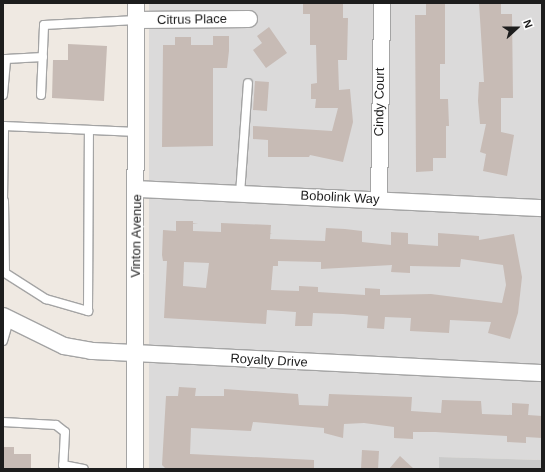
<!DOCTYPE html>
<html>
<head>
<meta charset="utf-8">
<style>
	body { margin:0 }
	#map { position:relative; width:545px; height:472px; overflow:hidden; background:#efe9e2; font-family:Arial,sans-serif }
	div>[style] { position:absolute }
	.residential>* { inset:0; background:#dbdada }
	.religious>* { inset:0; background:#cbcbcb }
	.building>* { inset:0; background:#c7bbb5; transform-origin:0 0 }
	.roads { filter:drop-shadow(1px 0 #a4a4a4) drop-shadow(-1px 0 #a4a4a4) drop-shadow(0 1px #a4a4a4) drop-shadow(0 -1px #a4a4a4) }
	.service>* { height:8px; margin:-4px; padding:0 4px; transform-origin:4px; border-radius:4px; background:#fff }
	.minor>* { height:16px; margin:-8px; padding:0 8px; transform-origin:8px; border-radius:8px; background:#fff }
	span { translate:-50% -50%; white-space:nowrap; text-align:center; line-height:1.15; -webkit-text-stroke:3px #fff; paint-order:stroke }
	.street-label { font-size:13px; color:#1d1d1d }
	.frame { position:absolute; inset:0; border:4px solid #1d1d1d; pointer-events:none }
	.north { position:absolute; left:497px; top:8px; width:40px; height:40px; -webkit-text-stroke:3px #fff; paint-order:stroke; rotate:69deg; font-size:11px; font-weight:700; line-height:16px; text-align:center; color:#1d1d1d }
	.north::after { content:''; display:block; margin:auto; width:14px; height:18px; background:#1d1d1d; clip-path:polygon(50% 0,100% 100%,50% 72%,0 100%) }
</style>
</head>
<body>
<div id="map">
	<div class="residential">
		<div style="clip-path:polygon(149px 3px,542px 3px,542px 460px,440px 457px,439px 469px,149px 469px)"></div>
	</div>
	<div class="religious">
		<div style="clip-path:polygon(439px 457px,542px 460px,542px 469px,439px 469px)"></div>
	</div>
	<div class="building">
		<div style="clip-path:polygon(303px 3px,343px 3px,343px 18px,348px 18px,347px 60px,338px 60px,339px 90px,350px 89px,353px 122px,343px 162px,310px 155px,309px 157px,268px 157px,268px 140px,253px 139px,253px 126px,332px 131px,338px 108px,315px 108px,316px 99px,311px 99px,311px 84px,317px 83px,316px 45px,310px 45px,310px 14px,303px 14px)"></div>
		<div style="clip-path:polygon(426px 3px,445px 3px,445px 64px,440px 64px,440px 99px,448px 99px,449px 126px,446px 126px,446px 158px,433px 158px,433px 171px,416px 172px,415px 15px,426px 15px)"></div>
		<div style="clip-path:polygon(479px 3px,501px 3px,501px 14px,512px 14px,513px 98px,501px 98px,501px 132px,514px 135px,507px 176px,483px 171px,486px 154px,480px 152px,486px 124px,480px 124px,478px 101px,479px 82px,484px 82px)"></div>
		<div style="clip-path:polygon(269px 27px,287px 53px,266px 68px,253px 50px,262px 43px,257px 36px)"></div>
		<div style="clip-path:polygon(213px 36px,229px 36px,229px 51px,227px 68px,213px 68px,213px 146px,162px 147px,163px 45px,175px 45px,175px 37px,191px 37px,191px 45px,213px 45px)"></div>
		<div style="clip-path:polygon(68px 44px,107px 46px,104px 101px,52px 98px,53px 60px,68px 60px)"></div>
		<div style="left:255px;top:81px;width:14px;height:29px;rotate:4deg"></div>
		<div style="clip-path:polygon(evenodd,176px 221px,193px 221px,193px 231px,221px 232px,221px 223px,271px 225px,270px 239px,325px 241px,326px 228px,345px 229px,362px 231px,362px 242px,391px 245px,391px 232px,408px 233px,408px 244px,438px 246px,438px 233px,479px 236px,479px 240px,514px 234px,522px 277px,518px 313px,510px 339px,488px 333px,491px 322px,450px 320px,449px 333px,410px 331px,411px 318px,385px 317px,384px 329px,367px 328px,368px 316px,343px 314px,313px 313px,312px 326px,295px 326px,296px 312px,267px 310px,266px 324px,164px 318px,167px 261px,163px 261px,162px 255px,163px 230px,176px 231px,176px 221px,461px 259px,503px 265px,506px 285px,502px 303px,431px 294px,385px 295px,380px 295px,380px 289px,365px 288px,365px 295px,318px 292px,318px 287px,299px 286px,299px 291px,271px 290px,273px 266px,278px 266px,278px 261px,321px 262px,321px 269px,392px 265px,391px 272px,410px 273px,410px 266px,460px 267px,461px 259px,176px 221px,184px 262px,209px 263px,206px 288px,183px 286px,184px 262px)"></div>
		<div style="clip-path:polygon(179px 387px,196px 388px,195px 396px,224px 396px,224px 389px,298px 394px,299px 405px,328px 406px,329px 394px,412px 397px,411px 411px,441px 413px,442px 400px,481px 401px,482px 414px,512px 415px,512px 403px,529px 404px,528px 415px,542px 416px,542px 438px,526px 437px,526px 443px,507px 442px,507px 436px,435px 432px,413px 432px,413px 439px,394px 438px,394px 427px,364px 423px,344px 424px,343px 438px,324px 433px,324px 428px,253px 422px,251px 431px,191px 428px,190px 454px,314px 460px,314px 469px,166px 469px,162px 465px,166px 396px,178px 396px)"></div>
		<div style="clip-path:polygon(3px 447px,14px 447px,14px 454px,31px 454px,31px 469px,3px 469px)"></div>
		<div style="left:362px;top:450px;width:17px;height:19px;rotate:3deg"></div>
		<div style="clip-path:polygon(400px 456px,414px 469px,389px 469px)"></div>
	</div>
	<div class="roads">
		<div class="service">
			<div style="left:3px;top:95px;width:36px;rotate:-85deg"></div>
			<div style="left:6px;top:59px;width:37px;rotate:-3deg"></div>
			<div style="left:41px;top:95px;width:70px;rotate:-87.5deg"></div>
			<div style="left:44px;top:25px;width:92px;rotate:-3.1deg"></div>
			<div style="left:240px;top:194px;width:111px;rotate:-85.9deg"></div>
			<div style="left:3px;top:201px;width:75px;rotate:-89.2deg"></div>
			<div style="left:4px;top:126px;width:133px;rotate:2.6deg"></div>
			<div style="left:4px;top:201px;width:72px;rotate:89.2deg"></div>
			<div style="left:5px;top:273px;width:49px;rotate:32.4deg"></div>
			<div style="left:46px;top:299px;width:44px;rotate:15.9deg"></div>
			<div style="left:88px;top:311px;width:179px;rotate:-89.7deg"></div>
			<div style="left:3px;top:341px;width:22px;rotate:-74deg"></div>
			<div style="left:3px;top:422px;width:53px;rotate:3.2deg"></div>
			<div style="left:56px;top:425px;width:11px;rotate:38deg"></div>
			<div style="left:65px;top:432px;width:33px;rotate:93deg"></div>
			<div style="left:63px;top:465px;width:21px;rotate:11deg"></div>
		</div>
		<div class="minor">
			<div style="left:136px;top:20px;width:113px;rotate:-0.5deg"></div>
			<div style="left:137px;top:189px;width:405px;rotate:2.7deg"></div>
			<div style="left:379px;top:200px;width:197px;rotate:-89.1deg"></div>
			<div style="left:3px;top:316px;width:68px;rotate:26.2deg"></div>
			<div style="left:64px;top:346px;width:27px;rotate:10deg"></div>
			<div style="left:91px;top:351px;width:452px;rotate:2.8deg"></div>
			<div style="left:135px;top:469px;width:466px;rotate:-89.9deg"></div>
		</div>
	</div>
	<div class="street-label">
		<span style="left:192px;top:20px;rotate:-1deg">Citrus Place</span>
		<span style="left:380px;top:102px;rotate:-89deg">Cindy Court</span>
		<span style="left:340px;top:198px;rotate:3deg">Bobolink Way</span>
		<span style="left:137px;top:236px;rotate:-89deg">Vinton Avenue</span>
		<span style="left:269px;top:361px;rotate:3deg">Royalty Drive</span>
	</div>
	<div class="frame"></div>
	<div class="north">N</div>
</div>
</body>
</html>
